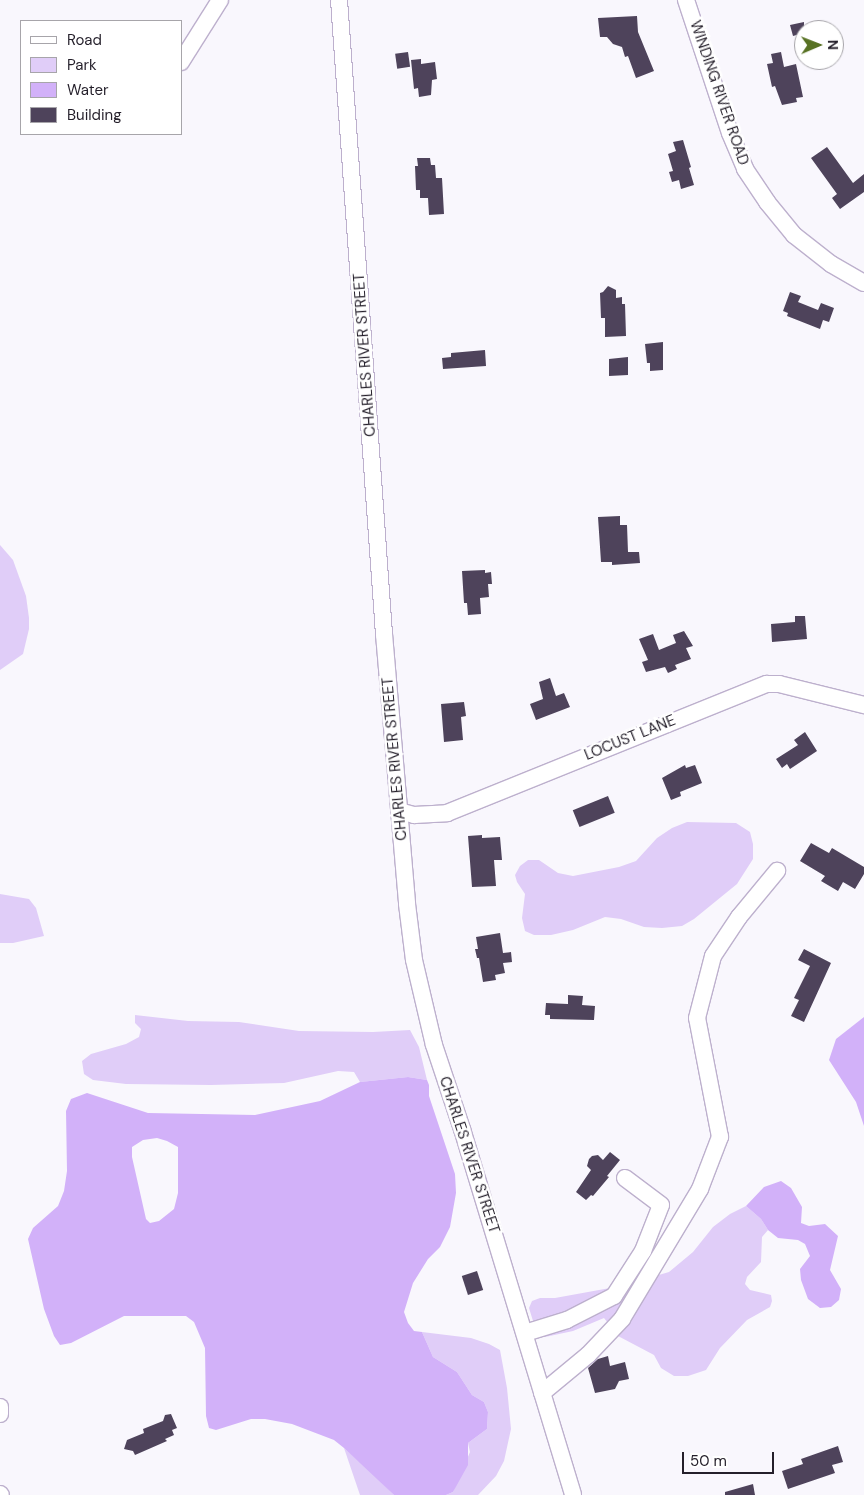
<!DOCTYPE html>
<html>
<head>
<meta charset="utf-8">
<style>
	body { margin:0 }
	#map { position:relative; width:864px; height:1495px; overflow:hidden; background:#f9f7fd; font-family:"DM Sans",sans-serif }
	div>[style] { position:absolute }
	.green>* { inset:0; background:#e0cdf8 }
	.water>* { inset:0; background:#d2b1f9 }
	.building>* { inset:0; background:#4e435b; transform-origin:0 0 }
	.roads { filter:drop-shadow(1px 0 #bdb0cd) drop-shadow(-1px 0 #bdb0cd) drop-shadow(0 1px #bdb0cd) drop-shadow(0 -1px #bdb0cd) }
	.minor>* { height:16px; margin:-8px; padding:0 8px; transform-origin:8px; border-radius:8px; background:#fff }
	span { translate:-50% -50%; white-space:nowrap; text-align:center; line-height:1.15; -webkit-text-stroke:5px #fff; paint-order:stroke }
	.street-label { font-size:15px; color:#241f2a }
	.legend { position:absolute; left:20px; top:20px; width:162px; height:115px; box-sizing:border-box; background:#fff; border:1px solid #a7a5aa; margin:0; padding:6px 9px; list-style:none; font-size:15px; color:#241f2a }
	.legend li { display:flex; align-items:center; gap:10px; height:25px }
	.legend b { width:25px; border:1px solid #a7a5aa }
	.north { position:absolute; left:794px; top:20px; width:50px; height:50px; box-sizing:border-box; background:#fff; border:1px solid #a7a5aa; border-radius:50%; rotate:89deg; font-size:14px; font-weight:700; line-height:20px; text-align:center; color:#241f2a }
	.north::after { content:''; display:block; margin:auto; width:18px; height:22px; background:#587224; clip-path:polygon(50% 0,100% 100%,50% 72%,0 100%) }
	.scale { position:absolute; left:682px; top:1452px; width:92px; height:22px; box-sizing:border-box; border:2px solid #241f2a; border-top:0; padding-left:6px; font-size:15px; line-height:18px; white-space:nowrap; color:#241f2a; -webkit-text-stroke:4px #fff; paint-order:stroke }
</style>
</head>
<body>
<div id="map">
	<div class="green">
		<div style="clip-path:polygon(0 545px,13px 560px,26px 596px,29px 618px,29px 629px,23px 654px,0 670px)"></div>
		<div style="clip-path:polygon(687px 822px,736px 823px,750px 832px,753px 844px,753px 859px,737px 884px,694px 919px,682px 926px,662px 928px,644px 927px,621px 919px,605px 917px,573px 930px,551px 935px,534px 935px,525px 931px,522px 918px,525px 894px,517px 882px,515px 875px,520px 866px,528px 860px,539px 860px,558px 873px,573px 876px,619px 867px,636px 861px,657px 838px,672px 828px)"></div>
		<div style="clip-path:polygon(0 894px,29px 899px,36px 908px,44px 936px,13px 943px,0 943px)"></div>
		<div style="clip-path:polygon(135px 1015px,188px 1021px,239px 1022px,299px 1031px,373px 1032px,410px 1030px,419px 1047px,427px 1080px,408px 1077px,360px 1082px,354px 1072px,338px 1071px,284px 1083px,211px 1085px,126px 1084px,93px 1080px,84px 1074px,82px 1061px,91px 1054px,126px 1044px,139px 1037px,141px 1029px,135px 1023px)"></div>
		<div style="clip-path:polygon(746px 1206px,761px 1219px,768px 1230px,762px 1237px,761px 1262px,747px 1277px,745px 1284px,750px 1290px,771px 1295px,772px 1301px,770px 1307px,747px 1320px,720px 1348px,706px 1370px,688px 1376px,674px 1376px,661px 1368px,654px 1355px,618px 1336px,604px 1318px,573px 1331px,545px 1337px,537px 1334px,529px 1308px,532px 1301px,540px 1298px,555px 1298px,621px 1286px,669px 1272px,693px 1252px,713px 1227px,730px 1214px)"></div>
		<div style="clip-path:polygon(422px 1332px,471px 1338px,489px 1344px,500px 1350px,507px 1388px,511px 1429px,504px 1461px,496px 1476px,478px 1495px,446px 1495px,453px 1492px,470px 1452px,468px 1443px,487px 1429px,488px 1412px,484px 1402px,472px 1395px,457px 1372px,433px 1357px)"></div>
		<div style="clip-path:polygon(344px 1448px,370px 1471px,394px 1495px,360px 1495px)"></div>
	</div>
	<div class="water">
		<div style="clip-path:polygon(864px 1017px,864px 1126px,856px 1102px,829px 1060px,836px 1039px)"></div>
		<div style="clip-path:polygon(evenodd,408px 1077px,427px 1080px,429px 1085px,429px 1096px,455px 1174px,456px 1193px,450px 1227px,440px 1247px,428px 1259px,413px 1283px,404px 1312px,408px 1323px,414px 1331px,422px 1332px,433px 1357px,457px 1372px,472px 1395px,484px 1402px,488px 1412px,487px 1429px,468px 1443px,468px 1465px,453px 1492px,446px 1495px,394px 1495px,344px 1448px,334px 1440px,292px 1424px,265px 1419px,251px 1419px,216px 1430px,209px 1428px,206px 1416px,205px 1348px,194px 1322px,186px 1316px,124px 1316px,71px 1343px,60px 1345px,54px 1336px,44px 1309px,28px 1239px,33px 1228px,58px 1206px,64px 1191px,67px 1171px,66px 1111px,71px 1099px,87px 1093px,148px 1113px,255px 1115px,320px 1101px,360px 1082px,408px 1077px,157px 1138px,167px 1141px,178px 1147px,178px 1193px,174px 1209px,159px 1221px,150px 1223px,146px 1219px,132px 1157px,132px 1147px,143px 1140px,157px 1138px)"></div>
		<div style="clip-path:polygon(781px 1181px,791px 1188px,802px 1207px,801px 1223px,809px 1226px,825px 1224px,838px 1236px,830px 1270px,841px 1289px,839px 1300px,831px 1307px,820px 1308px,808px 1299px,801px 1280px,800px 1269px,810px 1256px,805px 1244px,798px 1240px,778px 1238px,768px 1230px,761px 1219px,746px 1206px,764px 1187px)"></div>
	</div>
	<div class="building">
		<div style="clip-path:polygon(637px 16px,638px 32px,654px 71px,636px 78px,628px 56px,625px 57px,622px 47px,613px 44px,607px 37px,600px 37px,598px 18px)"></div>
		<div style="clip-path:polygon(804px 22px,804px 33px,793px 36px,790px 25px)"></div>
		<div style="left:408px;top:52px;width:15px;height:13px;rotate:82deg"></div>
		<div style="clip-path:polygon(781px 52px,784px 67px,796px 64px,803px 97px,796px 98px,797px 102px,782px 105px,775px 86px,772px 87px,767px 64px,773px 63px,771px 54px)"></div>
		<div style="clip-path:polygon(421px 59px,421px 64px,435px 62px,437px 79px,432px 80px,431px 95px,419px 97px,418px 88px,414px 89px,411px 60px)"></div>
		<div style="clip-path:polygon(683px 140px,691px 167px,689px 168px,694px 185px,681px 189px,679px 180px,672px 182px,669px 172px,673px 171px,668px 154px,676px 151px,673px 142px)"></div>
		<div style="clip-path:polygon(827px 147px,853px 183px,864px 174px,864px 192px,840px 209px,832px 198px,837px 194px,811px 158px)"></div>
		<div style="clip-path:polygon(417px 158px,430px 158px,431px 165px,435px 165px,436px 178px,442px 178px,444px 214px,429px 215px,428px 198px,420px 198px,420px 190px,416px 190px,415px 166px,418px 166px)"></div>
		<div style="clip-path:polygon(608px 286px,616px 290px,616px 298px,622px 297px,622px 304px,625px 304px,626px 336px,605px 337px,605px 318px,601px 318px,600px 293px,603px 292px)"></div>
		<div style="clip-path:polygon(790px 292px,801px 296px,798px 302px,818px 310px,821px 303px,834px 308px,829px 322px,823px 320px,820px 329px,787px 316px,788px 313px,783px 311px)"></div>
		<div style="clip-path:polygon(663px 342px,663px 370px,650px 371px,650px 363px,647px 363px,645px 344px)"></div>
		<div style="clip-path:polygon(485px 350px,486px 366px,443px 369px,442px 358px,451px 357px,451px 353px)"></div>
		<div style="clip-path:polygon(628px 357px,628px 375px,609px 376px,609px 359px)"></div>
		<div style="clip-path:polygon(620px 516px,620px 525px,627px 525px,628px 552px,639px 552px,640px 563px,612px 565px,612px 562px,601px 562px,598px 517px)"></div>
		<div style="clip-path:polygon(485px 570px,485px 573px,491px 572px,492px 584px,488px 584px,489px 597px,480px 598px,481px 614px,468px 615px,467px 603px,464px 603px,462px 571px)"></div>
		<div style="clip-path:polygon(795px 616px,805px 616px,807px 639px,772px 642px,771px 624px,795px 622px)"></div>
		<div style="clip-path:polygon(684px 631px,693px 646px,686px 648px,691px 659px,675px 665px,677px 669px,668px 673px,665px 667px,646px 672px,642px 662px,648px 660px,639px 639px,653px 634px,659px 650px,676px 643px,673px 635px)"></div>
		<div style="clip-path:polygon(550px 678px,556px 696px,564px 693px,570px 707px,536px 720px,530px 704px,543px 699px,539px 682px)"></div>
		<div style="clip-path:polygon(464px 702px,466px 716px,461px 717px,463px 740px,444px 742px,441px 704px)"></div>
		<div style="clip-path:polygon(805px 732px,817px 751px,790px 769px,787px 764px,782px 768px,776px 759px,798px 745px,794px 740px)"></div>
		<div style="clip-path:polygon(685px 765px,686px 768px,695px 765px,702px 783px,680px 792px,681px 796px,671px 800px,662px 778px)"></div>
		<div style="left:608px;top:796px;width:18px;height:38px;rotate:68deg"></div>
		<div style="clip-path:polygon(482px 835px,482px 838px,500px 837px,502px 860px,494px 860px,496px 886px,472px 887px,468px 836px)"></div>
		<div style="clip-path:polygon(811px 843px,829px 853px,832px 848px,864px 867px,864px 874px,855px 889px,843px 882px,838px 891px,821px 881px,825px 876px,800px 861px)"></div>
		<div style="clip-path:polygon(500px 933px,503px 953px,511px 952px,512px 962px,503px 963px,505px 973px,495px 975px,496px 980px,483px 982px,479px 958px,477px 958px,475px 949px,478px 949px,476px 937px)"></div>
		<div style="clip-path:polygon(804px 949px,831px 963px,804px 1022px,791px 1016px,799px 1000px,794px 998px,810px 966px,798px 960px)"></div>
		<div style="clip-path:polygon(568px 995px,583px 996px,582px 1005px,595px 1006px,594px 1020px,550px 1019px,550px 1015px,545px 1015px,546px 1003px,568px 1004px)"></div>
		<div style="clip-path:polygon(610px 1152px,620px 1160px,607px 1176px,609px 1177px,593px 1196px,591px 1195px,586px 1200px,576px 1192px,591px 1170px,587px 1166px,589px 1159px,592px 1156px,598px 1155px,603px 1160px)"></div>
		<div style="left:477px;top:1271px;width:20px;height:16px;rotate:72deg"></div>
		<div style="clip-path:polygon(608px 1356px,610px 1366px,625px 1362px,629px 1379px,619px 1381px,615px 1389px,595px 1393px,588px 1368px,598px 1359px)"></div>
		<div style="clip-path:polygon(171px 1414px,177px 1428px,172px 1430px,174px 1435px,165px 1439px,167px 1441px,135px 1455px,133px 1451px,124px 1449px,127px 1440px,144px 1433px,143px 1429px,163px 1421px,165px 1415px)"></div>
		<div style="clip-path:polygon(838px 1446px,843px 1462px,832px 1465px,835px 1473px,788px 1489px,782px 1471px,803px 1464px,801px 1459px)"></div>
		<div style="clip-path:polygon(753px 1484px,755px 1495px,725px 1495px,725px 1492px)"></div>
	</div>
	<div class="roads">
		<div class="minor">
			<div style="left:339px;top:0;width:636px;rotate:85.94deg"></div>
			<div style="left:384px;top:634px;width:271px;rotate:85.1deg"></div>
			<div style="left:407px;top:904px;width:56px;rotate:82.9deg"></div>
			<div style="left:414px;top:960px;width:87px;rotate:76.8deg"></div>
			<div style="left:434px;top:1045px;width:89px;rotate:71.6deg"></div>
			<div style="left:462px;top:1129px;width:382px;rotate:73.1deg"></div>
			<div style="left:686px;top:0;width:140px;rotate:71.7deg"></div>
			<div style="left:730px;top:133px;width:39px;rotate:67deg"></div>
			<div style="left:745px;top:169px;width:40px;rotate:56deg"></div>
			<div style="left:767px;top:202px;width:43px;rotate:50.7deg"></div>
			<div style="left:794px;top:235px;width:47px;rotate:38.1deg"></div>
			<div style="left:831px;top:264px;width:38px;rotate:30deg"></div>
			<div style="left:181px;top:62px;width:73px;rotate:-57.8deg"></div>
			<div style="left:399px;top:811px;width:16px;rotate:15deg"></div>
			<div style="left:414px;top:815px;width:33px;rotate:-3deg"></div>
			<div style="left:447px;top:813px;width:345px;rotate:-22deg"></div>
			<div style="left:767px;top:684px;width:12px"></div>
			<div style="left:779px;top:684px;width:88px;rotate:13.9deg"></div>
			<div style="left:525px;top:1333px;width:44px;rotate:-17.2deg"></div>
			<div style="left:567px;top:1320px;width:53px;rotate:-27.1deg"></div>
			<div style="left:614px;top:1296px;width:54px;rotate:-57.2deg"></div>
			<div style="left:643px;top:1251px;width:49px;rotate:-68.6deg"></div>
			<div style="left:661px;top:1205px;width:45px;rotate:-143.1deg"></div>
			<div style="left:542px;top:1393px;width:60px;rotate:-39.6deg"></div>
			<div style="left:588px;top:1355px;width:50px;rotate:-46.6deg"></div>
			<div style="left:622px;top:1319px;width:152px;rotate:-59deg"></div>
			<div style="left:700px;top:1189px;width:56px;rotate:-69deg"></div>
			<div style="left:720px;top:1137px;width:121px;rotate:-100.9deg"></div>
			<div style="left:697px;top:1018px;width:64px;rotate:-75.5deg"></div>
			<div style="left:713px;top:956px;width:47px;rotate:-56.3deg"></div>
			<div style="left:739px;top:917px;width:60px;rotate:-50.4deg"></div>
			<div style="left:0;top:1407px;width:7px;rotate:90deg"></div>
			<div style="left:0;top:1494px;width:1px;rotate:45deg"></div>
		</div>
	</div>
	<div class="street-label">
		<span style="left:719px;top:93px;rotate:71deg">WINDING RIVER ROAD</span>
		<span style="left:365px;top:355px;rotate:-94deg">CHARLES RIVER STREET</span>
		<span style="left:630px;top:738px;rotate:-22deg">LOCUST LANE</span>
		<span style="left:395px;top:759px;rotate:-95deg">CHARLES RIVER STREET</span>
		<span style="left:469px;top:1155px;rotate:72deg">CHARLES RIVER STREET</span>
	</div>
	<ul class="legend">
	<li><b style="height:6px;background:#fff"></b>Road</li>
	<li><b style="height:14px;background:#e0cdf8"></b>Park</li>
	<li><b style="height:14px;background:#d2b1f9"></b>Water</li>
	<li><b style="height:14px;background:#4e435b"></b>Building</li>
	</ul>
	<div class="north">N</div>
	<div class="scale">50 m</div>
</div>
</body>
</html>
